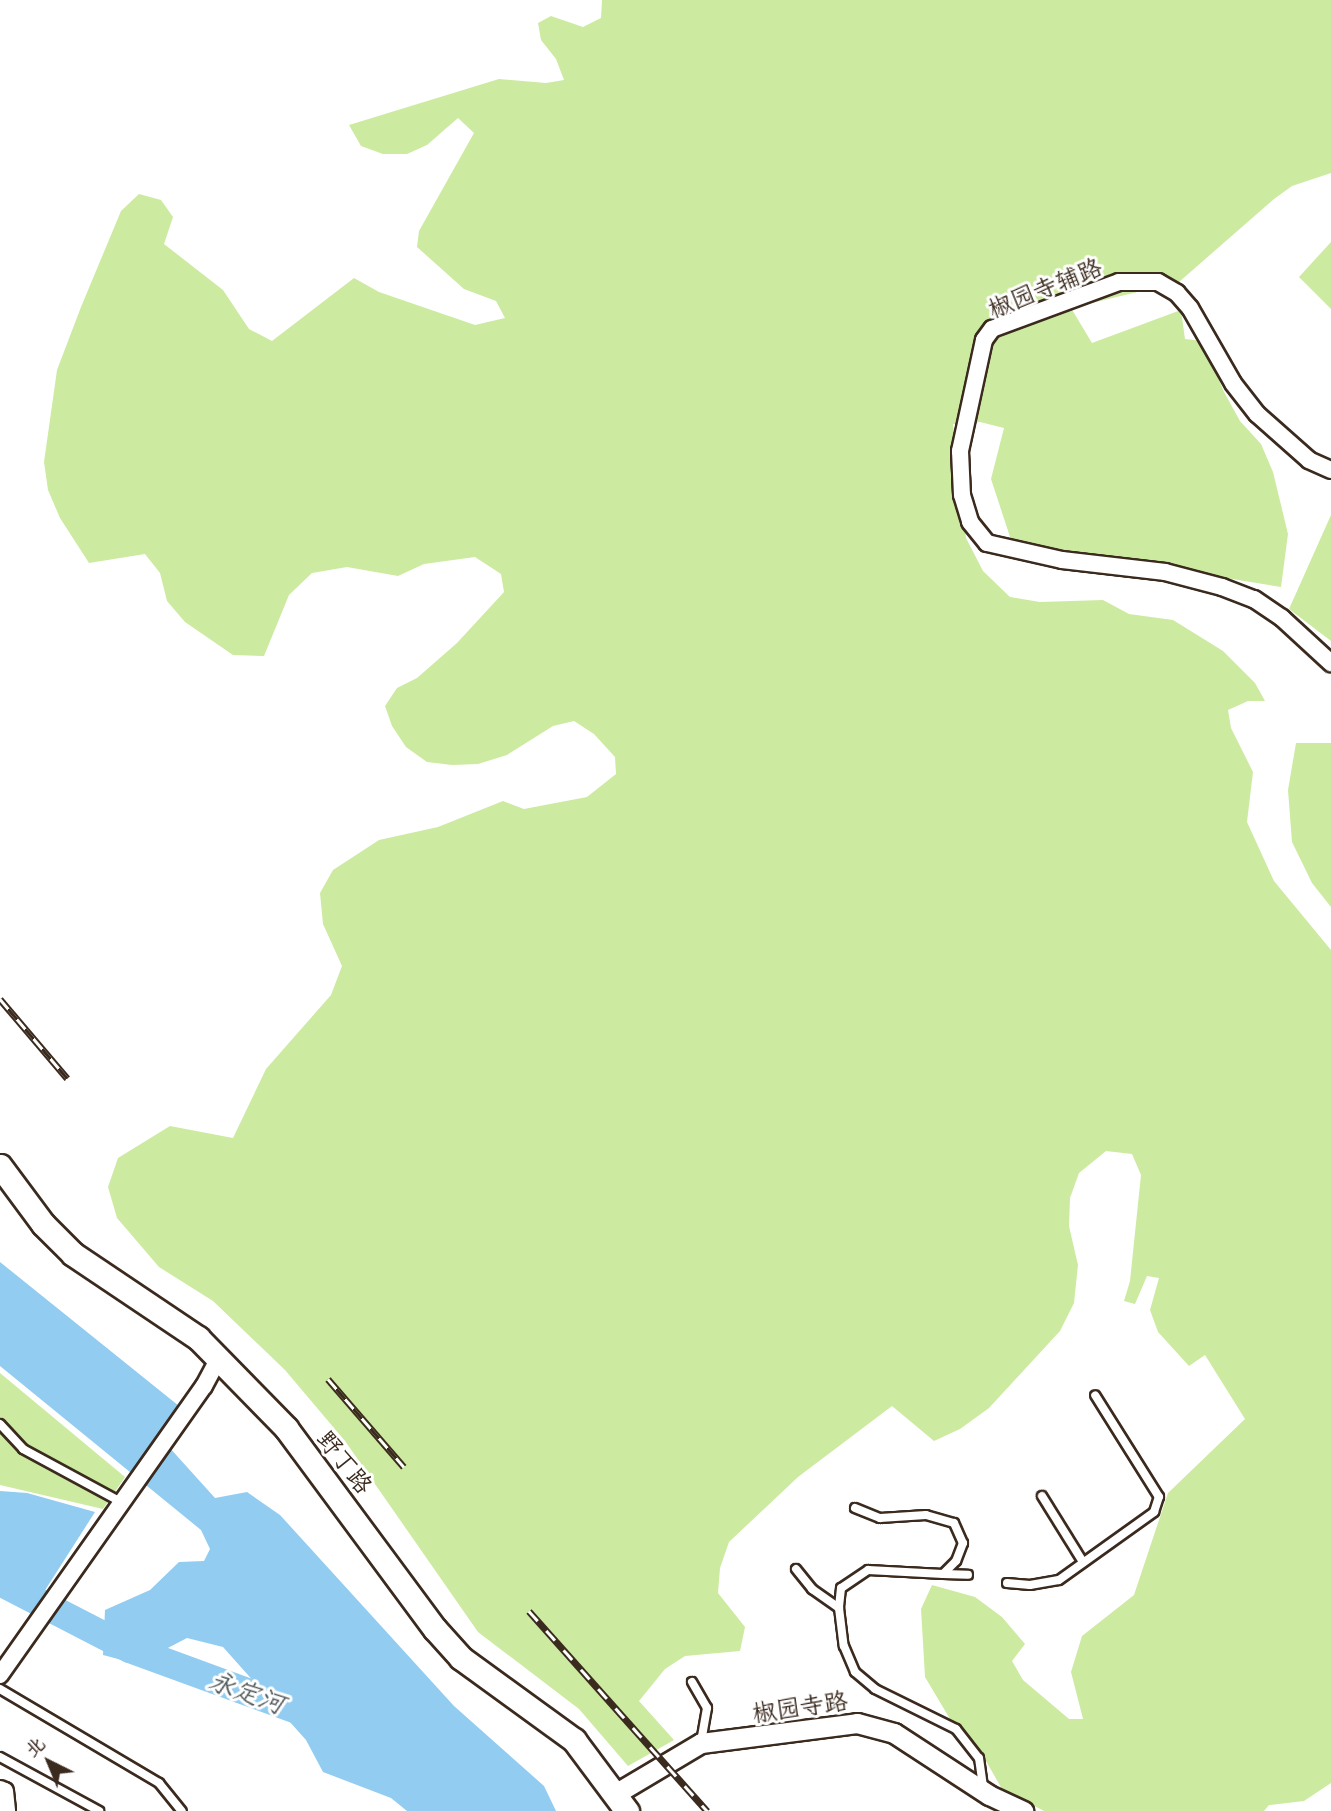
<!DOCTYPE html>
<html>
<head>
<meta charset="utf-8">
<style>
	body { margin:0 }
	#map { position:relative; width:1331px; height:1811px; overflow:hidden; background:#fff; font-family:Delius,"LXGW WenKai TC",sans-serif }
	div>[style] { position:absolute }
	.green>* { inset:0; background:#cdeaa1 }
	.water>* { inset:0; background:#92ccf1 }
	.river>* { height:28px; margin:-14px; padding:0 14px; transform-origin:14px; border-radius:14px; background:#92ccf1 }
	.roads { filter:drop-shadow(2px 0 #3b2a1e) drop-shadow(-2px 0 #3b2a1e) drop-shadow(0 2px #3b2a1e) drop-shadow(0 -2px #3b2a1e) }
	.service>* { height:8px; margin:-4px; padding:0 4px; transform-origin:4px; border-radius:4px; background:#fff }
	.minor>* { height:16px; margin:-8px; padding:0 8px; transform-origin:8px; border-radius:8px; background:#fff }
	.tertiary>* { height:19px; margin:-9.5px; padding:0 9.5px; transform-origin:9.5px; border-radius:9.5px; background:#fff }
	.secondary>* { height:23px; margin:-11.5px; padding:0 11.5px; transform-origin:11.5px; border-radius:11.5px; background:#fff }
	.rail>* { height:7px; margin-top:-3.5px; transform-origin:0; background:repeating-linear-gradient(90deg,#fff 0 13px,#3b2a1e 0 26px); box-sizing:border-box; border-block:2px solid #3b2a1e }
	span { translate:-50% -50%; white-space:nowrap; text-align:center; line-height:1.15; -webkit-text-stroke:6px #fff; paint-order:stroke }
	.street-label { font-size:24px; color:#3b2a1e }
	.water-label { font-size:26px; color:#555b5d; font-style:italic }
	.north { position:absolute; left:14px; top:1727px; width:70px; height:70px; -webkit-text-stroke:5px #fff; paint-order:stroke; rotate:317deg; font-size:19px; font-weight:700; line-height:28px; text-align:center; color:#3b2a1e }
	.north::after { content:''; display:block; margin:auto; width:24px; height:32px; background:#3b2a1e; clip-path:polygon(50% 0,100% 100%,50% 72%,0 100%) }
</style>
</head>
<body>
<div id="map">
	<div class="green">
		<div style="clip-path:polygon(602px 0,1331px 0,1331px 173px,1292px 186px,1274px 199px,1179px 282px,1071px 308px,1092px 343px,1181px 310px,1185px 339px,1203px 341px,1224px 392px,1240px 421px,1261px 444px,1273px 472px,1288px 534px,1281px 587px,1012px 543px,991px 479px,1004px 428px,980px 422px,953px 424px,966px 538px,983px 571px,1010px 597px,1040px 602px,1103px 600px,1129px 614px,1173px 620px,1223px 651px,1255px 683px,1265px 701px,1248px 701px,1228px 710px,1231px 728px,1253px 772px,1247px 822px,1274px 881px,1331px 950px,1331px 1783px,1304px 1801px,1269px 1805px,1264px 1811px,1044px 1811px,1002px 1789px,982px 1754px,950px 1719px,925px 1677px,921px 1609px,932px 1585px,975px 1597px,1002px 1617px,1025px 1644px,1012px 1661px,1023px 1680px,1069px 1719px,1083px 1719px,1071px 1672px,1082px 1636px,1134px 1595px,1168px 1493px,1245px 1419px,1205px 1355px,1189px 1366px,1158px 1332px,1150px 1310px,1159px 1278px,1147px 1276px,1135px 1304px,1124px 1301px,1130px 1281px,1141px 1175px,1132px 1154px,1106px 1151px,1079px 1173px,1070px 1198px,1069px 1226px,1078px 1265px,1074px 1303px,1060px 1331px,989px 1408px,960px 1429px,934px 1441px,892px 1406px,798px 1477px,729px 1542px,720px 1568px,718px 1593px,745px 1627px,740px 1651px,685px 1656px,665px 1669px,639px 1701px,674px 1740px,628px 1766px,579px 1709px,478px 1632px,345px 1441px,285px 1370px,213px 1301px,159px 1267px,117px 1218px,108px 1187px,118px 1158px,170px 1126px,233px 1138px,266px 1069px,331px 995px,342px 966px,323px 924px,320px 893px,333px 870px,379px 840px,438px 827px,503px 801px,524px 809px,587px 797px,616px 774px,615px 757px,594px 734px,574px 721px,553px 726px,507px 755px,478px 764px,452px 765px,427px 762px,406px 747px,392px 726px,385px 706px,397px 688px,417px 678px,457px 643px,504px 592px,501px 574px,475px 557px,424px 564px,398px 576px,347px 567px,312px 573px,289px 595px,264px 656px,233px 655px,185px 622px,167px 601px,160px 573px,145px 554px,89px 563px,60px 518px,48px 490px,44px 462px,57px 370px,81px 307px,121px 211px,139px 194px,161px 200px,173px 217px,164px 244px,223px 290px,249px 329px,272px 341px,354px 278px,379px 292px,475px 325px,505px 318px,496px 301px,464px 289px,417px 247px,419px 231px,474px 133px,458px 118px,427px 145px,407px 154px,383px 154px,361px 146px,349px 125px,499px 79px,546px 83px,564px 80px,556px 59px,541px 40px,538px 23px,551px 16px,583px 27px,601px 18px)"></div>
		<div style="clip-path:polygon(1331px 242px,1331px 309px,1299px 277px)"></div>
		<div style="clip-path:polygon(1331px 515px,1331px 641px,1289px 609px)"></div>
		<div style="clip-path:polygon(1296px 743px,1331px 743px,1331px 907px,1312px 883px,1292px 842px,1288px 790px)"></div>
		<div style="clip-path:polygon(0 1373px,125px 1477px,103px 1509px,0 1485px)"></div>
	</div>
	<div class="water">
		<div style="clip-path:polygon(0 1262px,179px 1406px,159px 1436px,215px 1498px,247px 1492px,280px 1515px,454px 1706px,544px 1786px,556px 1811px,407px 1811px,391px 1798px,323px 1772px,306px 1740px,223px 1647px,187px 1638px,137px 1664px,103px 1655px,105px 1610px,150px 1590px,179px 1562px,204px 1561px,210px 1549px,201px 1530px,0 1366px)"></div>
		<div style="clip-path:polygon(0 1491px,27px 1493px,95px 1512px,33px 1609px,0 1592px)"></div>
	</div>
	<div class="river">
		<div style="left:0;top:1582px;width:146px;rotate:27.3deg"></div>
		<div style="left:130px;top:1649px;width:186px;rotate:20.1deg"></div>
	</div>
	<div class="roads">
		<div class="service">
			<div style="left:0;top:1424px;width:34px;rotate:47deg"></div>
			<div style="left:23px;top:1449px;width:114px;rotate:28.4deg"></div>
			<div style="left:1042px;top:1496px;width:78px;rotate:58.2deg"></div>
			<div style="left:855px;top:1508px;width:27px;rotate:22deg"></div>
			<div style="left:880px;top:1518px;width:46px;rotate:-3.7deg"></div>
			<div style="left:926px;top:1515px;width:29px;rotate:16deg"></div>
			<div style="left:954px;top:1523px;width:22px;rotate:66deg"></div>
			<div style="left:963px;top:1543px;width:19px;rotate:111deg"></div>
			<div style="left:956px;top:1561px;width:18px;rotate:135deg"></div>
			<div style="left:943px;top:1574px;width:75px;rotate:-176.9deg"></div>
			<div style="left:868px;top:1570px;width:32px;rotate:146deg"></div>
			<div style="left:841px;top:1588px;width:20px;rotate:96deg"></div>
			<div style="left:839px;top:1608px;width:38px;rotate:83deg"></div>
			<div style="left:844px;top:1646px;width:28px;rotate:67deg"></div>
			<div style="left:855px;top:1672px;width:26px;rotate:40deg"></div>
			<div style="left:875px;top:1689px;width:90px;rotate:26.3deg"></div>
			<div style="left:956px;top:1729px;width:37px;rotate:52deg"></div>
			<div style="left:979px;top:1758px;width:30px;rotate:82deg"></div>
			<div style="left:796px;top:1569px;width:26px;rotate:51deg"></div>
			<div style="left:812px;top:1589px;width:33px;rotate:35deg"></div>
			<div style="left:943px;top:1574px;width:25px;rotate:2deg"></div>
			<div style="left:1007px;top:1583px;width:23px;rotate:5deg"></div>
			<div style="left:1030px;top:1585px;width:29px;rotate:-10deg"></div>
			<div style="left:1059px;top:1580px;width:117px;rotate:-35.6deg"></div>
			<div style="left:1154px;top:1512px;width:16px;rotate:-72deg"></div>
			<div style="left:1159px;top:1497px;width:120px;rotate:-122.1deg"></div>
			<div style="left:692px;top:1682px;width:30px;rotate:60deg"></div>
			<div style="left:707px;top:1708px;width:36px;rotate:100deg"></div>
			<div style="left:0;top:1689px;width:185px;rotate:30.6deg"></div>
			<div style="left:159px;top:1783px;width:36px;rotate:51deg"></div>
			<div style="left:0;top:1757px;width:113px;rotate:28.6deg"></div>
		</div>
		<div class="minor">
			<div style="left:1331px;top:470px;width:24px;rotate:-156deg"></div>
			<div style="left:1309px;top:460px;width:69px;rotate:-138.5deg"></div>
			<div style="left:1257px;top:414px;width:39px;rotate:-128deg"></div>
			<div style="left:1233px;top:383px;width:86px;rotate:-119.8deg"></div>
			<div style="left:1190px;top:308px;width:20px;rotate:-131deg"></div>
			<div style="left:1177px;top:293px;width:22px;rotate:-150deg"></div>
			<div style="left:1158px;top:282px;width:39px;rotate:180deg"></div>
			<div style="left:1119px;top:282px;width:135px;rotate:159.7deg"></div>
			<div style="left:992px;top:329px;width:14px;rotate:126deg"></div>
			<div style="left:984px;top:340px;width:114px;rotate:102.2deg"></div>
			<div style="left:960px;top:451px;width:44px;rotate:87.4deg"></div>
			<div style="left:962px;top:495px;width:28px;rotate:73deg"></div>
			<div style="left:970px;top:522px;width:27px;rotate:51deg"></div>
			<div style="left:987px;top:543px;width:77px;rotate:12.8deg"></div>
			<div style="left:1062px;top:560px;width:104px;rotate:6.6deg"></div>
			<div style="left:1165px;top:572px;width:59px;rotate:14.7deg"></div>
			<div style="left:1222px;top:587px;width:34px;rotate:21deg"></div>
			<div style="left:1254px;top:599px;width:34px;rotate:34deg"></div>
			<div style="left:1282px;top:618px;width:67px;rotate:42.6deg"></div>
			<div style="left:0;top:1675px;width:354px;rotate:-54.8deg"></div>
			<div style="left:204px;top:1386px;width:30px;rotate:-62deg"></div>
			<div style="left:0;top:1789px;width:5px;rotate:22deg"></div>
			<div style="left:5px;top:1791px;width:20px;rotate:84deg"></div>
		</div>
		<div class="tertiary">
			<div style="left:615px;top:1794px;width:100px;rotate:-30.7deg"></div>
			<div style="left:701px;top:1743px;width:157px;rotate:-7.3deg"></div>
			<div style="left:857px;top:1723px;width:38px;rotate:15deg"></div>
			<div style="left:894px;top:1733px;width:113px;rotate:33.1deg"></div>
			<div style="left:989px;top:1795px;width:38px;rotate:25deg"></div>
		</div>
		<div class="secondary">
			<div style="left:0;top:1166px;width:72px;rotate:53.4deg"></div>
			<div style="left:43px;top:1224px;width:42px;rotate:45deg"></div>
			<div style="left:73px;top:1254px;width:151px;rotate:33.9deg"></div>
			<div style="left:198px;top:1338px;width:126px;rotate:45.6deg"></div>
			<div style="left:286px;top:1428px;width:250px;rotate:53.5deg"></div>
			<div style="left:435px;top:1629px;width:39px;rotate:48deg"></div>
			<div style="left:461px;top:1658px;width:140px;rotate:36deg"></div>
			<div style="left:574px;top:1740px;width:89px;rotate:53.3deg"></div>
		</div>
	</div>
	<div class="rail">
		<div style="left:0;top:999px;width:104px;rotate:49.7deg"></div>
		<div style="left:328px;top:1379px;width:116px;rotate:49.2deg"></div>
		<div style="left:529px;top:1611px;width:268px;rotate:48.3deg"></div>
	</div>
	<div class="street-label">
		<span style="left:1045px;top:288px;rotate:-22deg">椒园寺辅路</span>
		<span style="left:345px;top:1462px;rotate:52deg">野丁路</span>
		<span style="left:800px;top:1707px;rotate:-8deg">椒园寺路</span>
	</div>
	<div class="water-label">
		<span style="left:247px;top:1692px;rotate:20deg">永定河</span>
	</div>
	<div class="north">北</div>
</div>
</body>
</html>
